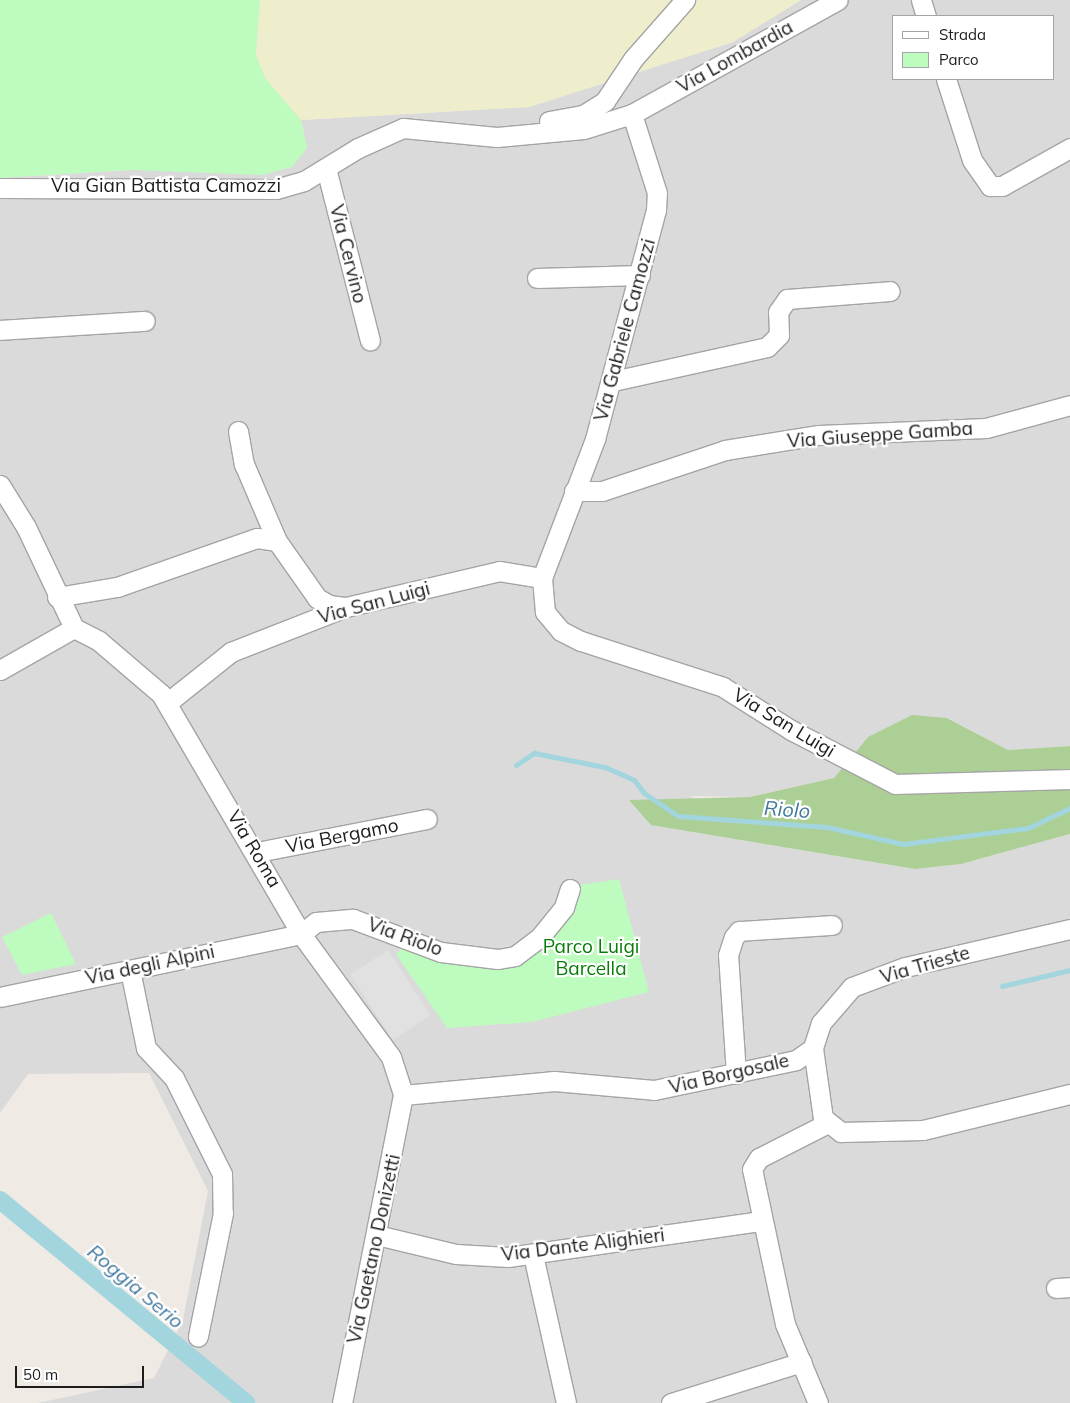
<!DOCTYPE html>
<html>
<head>
<meta charset="utf-8">
<style>
	body { margin:0 }
	#map { position:relative; width:1070px; height:1403px; overflow:hidden; background:#efeae3; font-family:Mulish,sans-serif }
	div>[style] { position:absolute }
	.residential>* { inset:0; background:#dbdada }
	.farmland>* { inset:0; background:#eeeecd }
	.forest>* { inset:0; background:#accf96 }
	.park>* { inset:0; background:#befbbe }
	.parking>* { inset:0; background:#e1e1e1; transform-origin:0 0 }
	.stream>* { height:5px; margin:-2.5px; padding:0 2.5px; transform-origin:2.5px; border-radius:2.5px; background:#a2d5de }
	.canal>* { height:18px; margin:-9px; padding:0 9px; transform-origin:9px; border-radius:9px; background:#a2d5de }
	.roads { filter:drop-shadow(1px 0 #a4a4a4) drop-shadow(-1px 0 #a4a4a4) drop-shadow(0 1px #a4a4a4) drop-shadow(0 -1px #a4a4a4) }
	.minor>* { height:19px; margin:-9.5px; padding:0 9.5px; transform-origin:9.5px; border-radius:9.5px; background:#fff }
	span { translate:-50% -50%; white-space:nowrap; text-align:center; line-height:1.15; -webkit-text-stroke:4.5px #fff; paint-order:stroke }
	.street-label { font-size:19px; color:#1d1d1d }
	.park-label { font-size:19px; color:#087e09 }
	.water-label { font-size:20px; color:#42789f; font-style:italic }
	.legend { position:absolute; left:892px; top:15px; width:162px; height:65px; box-sizing:border-box; background:#fff; border:1px solid #a5a5a5; margin:0; padding:6px 9px; list-style:none; font-size:15px; color:#1d1d1d }
	.legend li { display:flex; align-items:center; gap:10px; height:25px }
	.legend b { width:25px; border:1px solid #a5a5a5 }
	.scale { position:absolute; left:15px; top:1366px; width:129px; height:22px; box-sizing:border-box; border:2px solid #1d1d1d; border-top:0; padding-left:6px; font-size:15px; line-height:18px; white-space:nowrap; color:#1d1d1d; -webkit-text-stroke:4px #fff; paint-order:stroke }
</style>
</head>
<body>
<div id="map">
	<div class="residential">
		<div style="clip-path:polygon(evenodd,801px 0,1070px 0,1070px 746px,1008px 750px,948px 718px,868px 737px,834px 778px,750px 797px,690px 796px,790px 848px,915px 869px,961px 864px,1070px 834px,1070px 1403px,38px 1403px,154px 1378px,183px 1320px,208px 1191px,149px 1073px,28px 1074px,0 1113px,0 178px,130px 170px,307px 148px,301px 120px,529px 107px,733px 42px,801px 0,894px 16px,1054px 16px,1054px 79px,894px 79px,894px 16px)"></div>
	</div>
	<div class="farmland">
		<div style="clip-path:polygon(260px 0,801px 0,733px 42px,529px 107px,301px 120px,265px 78px,256px 55px)"></div>
	</div>
	<div class="forest">
		<div style="clip-path:polygon(912px 715px,947px 718px,1008px 750px,1070px 746px,1070px 834px,961px 864px,915px 869px,651px 825px,629px 800px,750px 797px,834px 778px,868px 737px)"></div>
	</div>
	<div class="park">
		<div style="clip-path:polygon(0 0,260px 0,256px 55px,265px 78px,301px 120px,307px 148px,292px 167px,263px 175px,130px 170px,0 178px)"></div>
		<div style="clip-path:polygon(619px 879px,649px 992px,532px 1022px,447px 1028px,396px 954px,404px 946px,511px 962px,573px 900px,579px 885px)"></div>
		<div style="clip-path:polygon(51px 913px,76px 964px,22px 975px,2px 937px)"></div>
	</div>
	<div class="parking">
		<div style="left:388px;top:950px;width:78px;height:45px;rotate:57deg"></div>
	</div>
	<div class="stream">
		<div style="left:516px;top:765px;width:22px;rotate:-34deg"></div>
		<div style="left:534px;top:753px;width:72px;rotate:11.2deg"></div>
		<div style="left:605px;top:767px;width:32px;rotate:24deg"></div>
		<div style="left:634px;top:780px;width:16px;rotate:52deg"></div>
		<div style="left:644px;top:793px;width:41px;rotate:34.1deg"></div>
		<div style="left:678px;top:816px;width:149px;rotate:4.2deg"></div>
		<div style="left:827px;top:827px;width:78px;rotate:12.6deg"></div>
		<div style="left:903px;top:844px;width:126px;rotate:-7.3deg"></div>
		<div style="left:1028px;top:828px;width:47px;rotate:-25.5deg"></div>
		<div style="left:1002px;top:986px;width:70px;rotate:-13.2deg"></div>
	</div>
	<div class="canal">
		<div style="left:0;top:1200px;width:319px;rotate:39.5deg"></div>
	</div>
	<div class="roads">
		<div class="minor">
			<div style="left:921px;top:0;width:17px;rotate:73deg"></div>
			<div style="left:946px;top:79px;width:85px;rotate:72.2deg"></div>
			<div style="left:972px;top:160px;width:32px;rotate:55deg"></div>
			<div style="left:990px;top:186px;width:12px"></div>
			<div style="left:1002px;top:186px;width:78px;rotate:-29.2deg"></div>
			<div style="left:549px;top:121px;width:35px;rotate:-10deg"></div>
			<div style="left:583px;top:115px;width:26px;rotate:-32deg"></div>
			<div style="left:605px;top:101px;width:50px;rotate:-56.3deg"></div>
			<div style="left:633px;top:59px;width:79px;rotate:-48.6deg"></div>
			<div style="left:326px;top:168px;width:178px;rotate:75.7deg"></div>
			<div style="left:0;top:188px;width:276px;rotate:0.2deg"></div>
			<div style="left:276px;top:189px;width:29px;rotate:-16deg"></div>
			<div style="left:304px;top:181px;width:63px;rotate:-31.4deg"></div>
			<div style="left:358px;top:148px;width:49px;rotate:-24deg"></div>
			<div style="left:403px;top:128px;width:94px;rotate:5.5deg"></div>
			<div style="left:497px;top:137px;width:87px;rotate:-5.3deg"></div>
			<div style="left:584px;top:129px;width:50px;rotate:-17.4deg"></div>
			<div style="left:632px;top:114px;width:235px;rotate:-29deg"></div>
			<div style="left:537px;top:278px;width:103px;rotate:-1.7deg"></div>
			<div style="left:0;top:330px;width:145px;rotate:-3.6deg"></div>
			<div style="left:613px;top:381px;width:158px;rotate:-12.4deg"></div>
			<div style="left:767px;top:347px;width:17px;rotate:-45deg"></div>
			<div style="left:779px;top:335px;width:23px;rotate:-92deg"></div>
			<div style="left:778px;top:312px;width:16px;rotate:-55deg"></div>
			<div style="left:787px;top:299px;width:103px;rotate:-4.4deg"></div>
			<div style="left:238px;top:431px;width:34px;rotate:80deg"></div>
			<div style="left:244px;top:464px;width:84px;rotate:66.8deg"></div>
			<div style="left:277px;top:541px;width:70px;rotate:54.9deg"></div>
			<div style="left:317px;top:598px;width:14px;rotate:30deg"></div>
			<div style="left:329px;top:605px;width:17px;rotate:7deg"></div>
			<div style="left:0;top:485px;width:49px;rotate:58.2deg"></div>
			<div style="left:26px;top:527px;width:112px;rotate:64.6deg"></div>
			<div style="left:574px;top:491px;width:28px"></div>
			<div style="left:602px;top:491px;width:130px;rotate:-18.4deg"></div>
			<div style="left:725px;top:450px;width:95px;rotate:-9.1deg"></div>
			<div style="left:819px;top:435px;width:167px;rotate:-2.4deg"></div>
			<div style="left:986px;top:428px;width:87px;rotate:-15.3deg"></div>
			<div style="left:542px;top:578px;width:34px;rotate:85deg"></div>
			<div style="left:545px;top:612px;width:25px;rotate:50deg"></div>
			<div style="left:561px;top:631px;width:22px;rotate:27deg"></div>
			<div style="left:581px;top:641px;width:149px;rotate:17.9deg"></div>
			<div style="left:723px;top:687px;width:80px;rotate:32.3deg"></div>
			<div style="left:791px;top:730px;width:117px;rotate:27.4deg"></div>
			<div style="left:895px;top:784px;width:175px;rotate:-1.6deg"></div>
			<div style="left:57px;top:597px;width:61px;rotate:-9.5deg"></div>
			<div style="left:117px;top:587px;width:148px;rotate:-19.3deg"></div>
			<div style="left:257px;top:538px;width:20px;rotate:9deg"></div>
			<div style="left:74px;top:628px;width:28px;rotate:27deg"></div>
			<div style="left:99px;top:641px;width:82px;rotate:40.5deg"></div>
			<div style="left:161px;top:694px;width:278px;rotate:59.7deg"></div>
			<div style="left:301px;top:934px;width:152px;rotate:53.8deg"></div>
			<div style="left:391px;top:1057px;width:40px;rotate:72deg"></div>
			<div style="left:403px;top:1095px;width:314px;rotate:101.2deg"></div>
			<div style="left:0;top:670px;width:85px;rotate:-29.6deg"></div>
			<div style="left:167px;top:703px;width:82px;rotate:-38.6deg"></div>
			<div style="left:231px;top:652px;width:123px;rotate:-21.4deg"></div>
			<div style="left:346px;top:607px;width:157px;rotate:-13.2deg"></div>
			<div style="left:499px;top:571px;width:44px;rotate:9.2deg"></div>
			<div style="left:542px;top:578px;width:149px;rotate:-69.1deg"></div>
			<div style="left:595px;top:439px;width:237px;rotate:-75.1deg"></div>
			<div style="left:656px;top:210px;width:17px;rotate:-87deg"></div>
			<div style="left:657px;top:193px;width:83px;rotate:-107.6deg"></div>
			<div style="left:257px;top:852px;width:173px;rotate:-11deg"></div>
			<div style="left:1070px;top:929px;width:169px;rotate:167deg"></div>
			<div style="left:905px;top:967px;width:57px;rotate:159.3deg"></div>
			<div style="left:852px;top:987px;width:48px;rotate:130.7deg"></div>
			<div style="left:821px;top:1023px;width:26px;rotate:108deg"></div>
			<div style="left:813px;top:1048px;width:71px;rotate:81.9deg"></div>
			<div style="left:823px;top:1118px;width:23px;rotate:38deg"></div>
			<div style="left:841px;top:1132px;width:82px;rotate:-1.4deg"></div>
			<div style="left:923px;top:1130px;width:151px;rotate:-13.8deg"></div>
			<div style="left:301px;top:934px;width:19px;rotate:-39deg"></div>
			<div style="left:316px;top:922px;width:37px;rotate:-5deg"></div>
			<div style="left:353px;top:919px;width:94px;rotate:20.6deg"></div>
			<div style="left:441px;top:952px;width:57px;rotate:7deg"></div>
			<div style="left:498px;top:959px;width:17px;rotate:-10deg"></div>
			<div style="left:515px;top:956px;width:31px;rotate:-37deg"></div>
			<div style="left:540px;top:937px;width:38px;rotate:-51deg"></div>
			<div style="left:564px;top:907px;width:19px;rotate:-72deg"></div>
			<div style="left:130px;top:970px;width:80px;rotate:78.4deg"></div>
			<div style="left:146px;top:1048px;width:41px;rotate:47deg"></div>
			<div style="left:174px;top:1078px;width:107px;rotate:63.4deg"></div>
			<div style="left:222px;top:1174px;width:39px;rotate:89deg"></div>
			<div style="left:223px;top:1213px;width:126px;rotate:101.5deg"></div>
			<div style="left:0;top:997px;width:308px;rotate:-11.8deg"></div>
			<div style="left:736px;top:1074px;width:119px;rotate:-93.8deg"></div>
			<div style="left:728px;top:955px;width:19px;rotate:-72deg"></div>
			<div style="left:734px;top:937px;width:8px;rotate:-50deg"></div>
			<div style="left:739px;top:931px;width:93px;rotate:-3.7deg"></div>
			<div style="left:403px;top:1095px;width:152px;rotate:-5.3deg"></div>
			<div style="left:554px;top:1081px;width:100px;rotate:5.1deg"></div>
			<div style="left:654px;top:1090px;width:145px;rotate:-11.9deg"></div>
			<div style="left:796px;top:1060px;width:21px;rotate:-35deg"></div>
			<div style="left:377px;top:1235px;width:81px;rotate:13.5deg"></div>
			<div style="left:456px;top:1254px;width:52px;rotate:3.3deg"></div>
			<div style="left:508px;top:1257px;width:256px;rotate:-8.1deg"></div>
			<div style="left:533px;top:1255px;width:152px;rotate:77.4deg"></div>
			<div style="left:1056px;top:1288px;width:14px;rotate:-4deg"></div>
			<div style="left:671px;top:1403px;width:137px;rotate:-17.4deg"></div>
			<div style="left:818px;top:1403px;width:86px;rotate:-112.7deg"></div>
			<div style="left:785px;top:1324px;width:158px;rotate:-102deg"></div>
			<div style="left:752px;top:1169px;width:13px;rotate:-58deg"></div>
			<div style="left:759px;top:1158px;width:75px;rotate:-26.9deg"></div>
		</div>
	</div>
	<div class="street-label">
		<span style="left:735px;top:57px;rotate:-29deg">Via Lombardia</span>
		<span style="left:166px;top:186px">Via Gian Battista Camozzi</span>
		<span style="left:348px;top:254px;rotate:76deg">Via Cervino</span>
		<span style="left:625px;top:330px;rotate:-75deg">Via Gabriele Camozzi</span>
		<span style="left:880px;top:435px;rotate:-4deg">Via Giuseppe Gamba</span>
		<span style="left:374px;top:603px;rotate:-15deg">Via San Luigi</span>
		<span style="left:784px;top:723px;rotate:31deg">Via San Luigi</span>
		<span style="left:342px;top:836px;rotate:-11deg">Via Bergamo</span>
		<span style="left:254px;top:849px;rotate:59deg">Via Roma</span>
		<span style="left:405px;top:937px;rotate:20deg">Via Riolo</span>
		<span style="left:150px;top:965px;rotate:-12deg">Via degli Alpini</span>
		<span style="left:925px;top:965px;rotate:-16deg">Via Trieste</span>
		<span style="left:729px;top:1074px;rotate:-13deg">Via Borgosale</span>
		<span style="left:583px;top:1245px;rotate:-7deg">Via Dante Alighieri</span>
		<span style="left:374px;top:1249px;rotate:-78deg">Via Gaetano Donizetti</span>
	</div>
	<div class="park-label">
		<span style="left:591px;top:958px">Parco Luigi<br>Barcella</span>
	</div>
	<div class="water-label">
		<span style="left:787px;top:809px;rotate:4deg">Riolo</span>
		<span style="left:136px;top:1286px;rotate:40deg">Roggia Serio</span>
	</div>
	<ul class="legend">
	<li><b style="height:6px;background:#fff"></b>Strada</li>
	<li><b style="height:14px;background:#befbbe"></b>Parco</li>
	</ul>
	<div class="scale">50 m</div>
</div>
</body>
</html>
